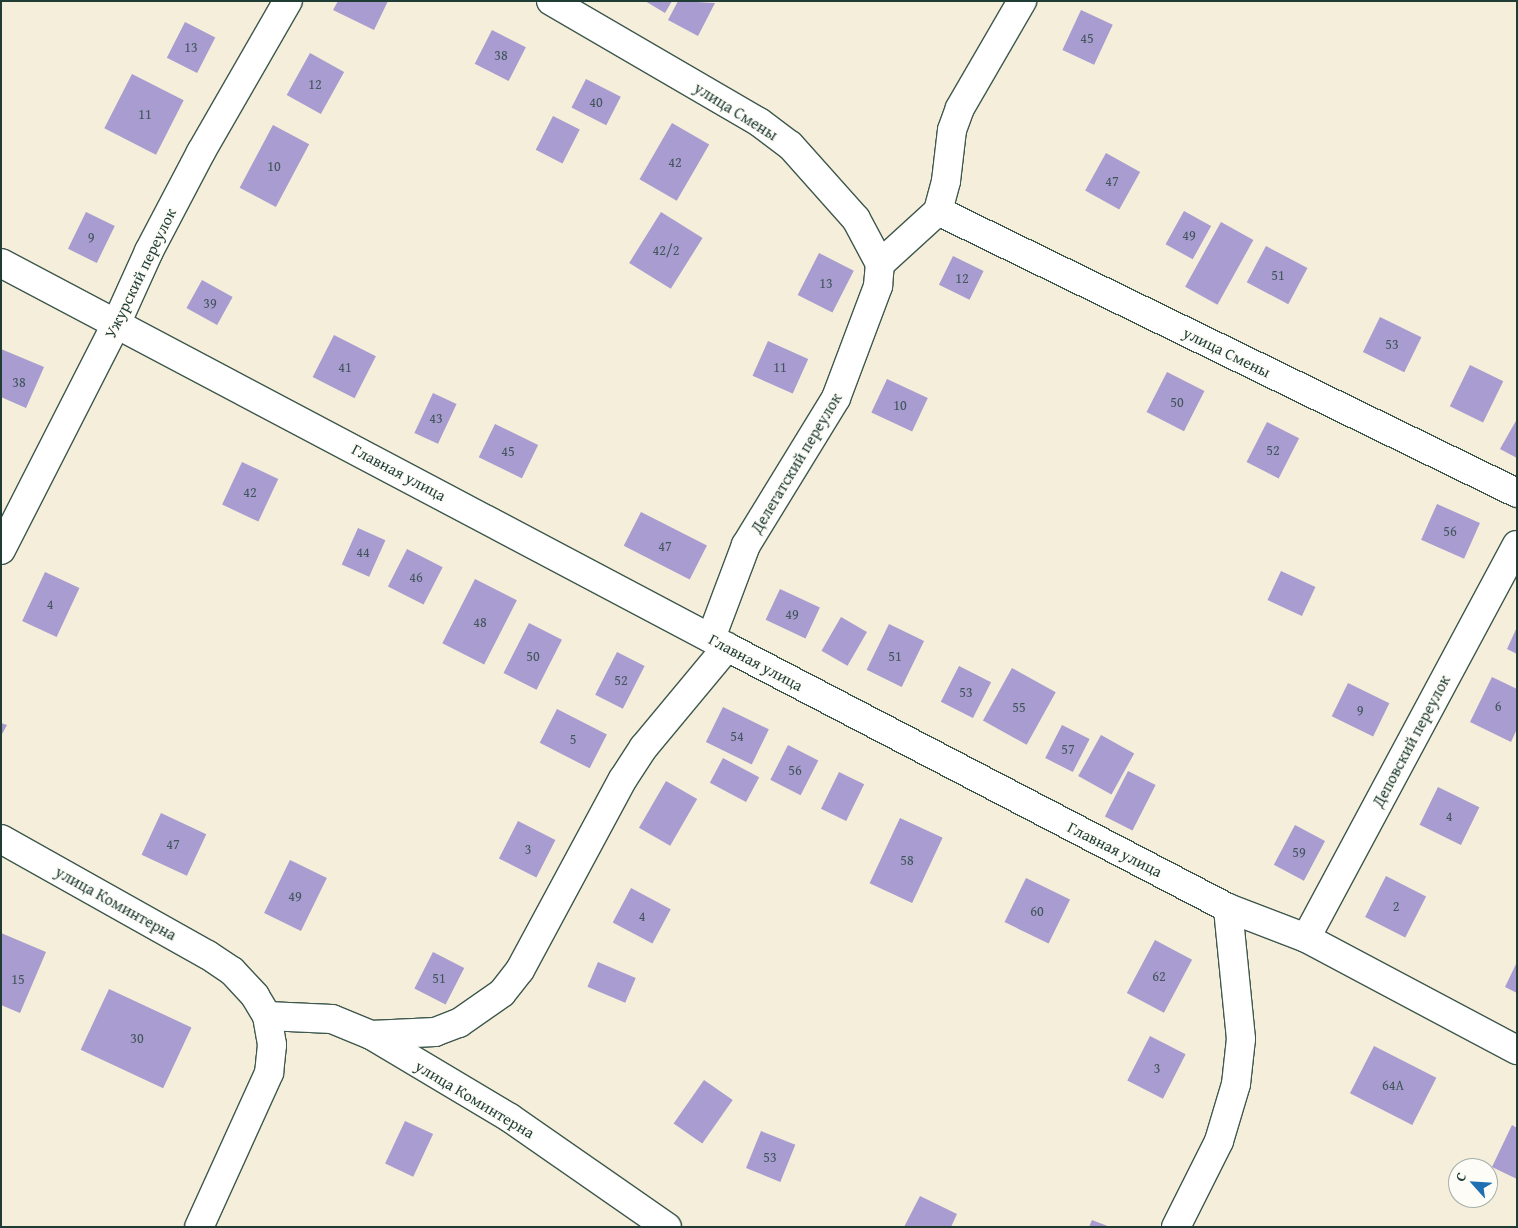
<!DOCTYPE html>
<html>
<head>
<meta charset="utf-8">
<style>
	body { margin:0 }
	#map { position:relative; width:1518px; height:1228px; overflow:hidden; background:#f4eeda; font-family:"Gentium Book Plus",serif }
	div>[style] { position:absolute }
	.building>* { inset:0; background:#a89cd0; transform-origin:0 0 }
	.roads { filter:drop-shadow(1px 0 #3f584d) drop-shadow(-1px 0 #3f584d) drop-shadow(0 1px #3f584d) drop-shadow(0 -1px #3f584d) }
	.minor>* { height:28px; margin:-14px; padding:0 14px; transform-origin:14px; border-radius:14px; background:#fff }
	span { translate:-50% -50%; white-space:nowrap; text-align:center; line-height:1.15; -webkit-text-stroke:4px #fdfcf7; paint-order:stroke }
	.number-label { font-size:14px; color:#41555b }
	.number-label span { -webkit-text-stroke-width:0 }
	.street-label { font-size:16px; color:#1f3d34 }
	.frame { position:absolute; inset:0; border:2px solid #1f3d34; pointer-events:none }
	.north { position:absolute; left:1448px; top:1158px; width:50px; height:50px; box-sizing:border-box; background:#fdfcf7; border:1px solid #a4b0a9; border-radius:50%; rotate:296deg; font-size:14px; font-weight:700; line-height:20px; text-align:center; color:#1f3d34 }
	.north::after { content:''; display:block; margin:auto; width:18px; height:22px; background:#1f6fb2; clip-path:polygon(50% 0,100% 100%,50% 72%,0 100%) }
</style>
</head>
<body>
<div id="map">
	<div class="building">
		<div style="clip-path:polygon(338px 1px,388px 1px,374px 30px,333px 10px)"></div>
		<div style="clip-path:polygon(645px 1px,672px 1px,665px 13px)"></div>
		<div style="clip-path:polygon(678px 1px,715px 3px,698px 36px,668px 20px)"></div>
		<div style="left:1081px;top:10px;width:35px;height:44px;rotate:25deg"></div>
		<div style="left:185px;top:22px;width:34px;height:40px;rotate:27deg"></div>
		<div style="left:492px;top:30px;width:38px;height:38px;rotate:27deg"></div>
		<div style="left:310px;top:53px;width:39px;height:48px;rotate:29deg"></div>
		<div style="left:132px;top:74px;width:58px;height:61px;rotate:27deg"></div>
		<div style="left:586px;top:79px;width:39px;height:32px;rotate:27deg"></div>
		<div style="left:553px;top:116px;width:30px;height:38px;rotate:27deg"></div>
		<div style="left:672px;top:123px;width:43px;height:65px;rotate:30deg"></div>
		<div style="left:273px;top:125px;width:41px;height:71px;rotate:28deg"></div>
		<div style="left:1106px;top:153px;width:39px;height:43px;rotate:29deg"></div>
		<div style="left:1184px;top:211px;width:31px;height:38px;rotate:29deg"></div>
		<div style="left:86px;top:212px;width:32px;height:41px;rotate:26deg"></div>
		<div style="left:661px;top:212px;width:49px;height:60px;rotate:32deg"></div>
		<div style="left:1221px;top:222px;width:37px;height:74px;rotate:29deg"></div>
		<div style="left:1266px;top:246px;width:47px;height:41px;rotate:28deg"></div>
		<div style="left:819px;top:253px;width:39px;height:47px;rotate:27deg"></div>
		<div style="left:953px;top:256px;width:34px;height:32px;rotate:26deg"></div>
		<div style="left:202px;top:280px;width:35px;height:32px;rotate:29deg"></div>
		<div style="left:1380px;top:317px;width:46px;height:39px;rotate:26deg"></div>
		<div style="left:334px;top:335px;width:47px;height:47px;rotate:27deg"></div>
		<div style="left:768px;top:341px;width:44px;height:38px;rotate:24deg"></div>
		<div style="clip-path:polygon(1px 349px,44px 367px,26px 408px,1px 397px)"></div>
		<div style="left:1470px;top:365px;width:37px;height:46px;rotate:26deg"></div>
		<div style="left:1167px;top:372px;width:42px;height:45px;rotate:27deg"></div>
		<div style="left:887px;top:379px;width:45px;height:37px;rotate:25deg"></div>
		<div style="left:433px;top:393px;width:26px;height:44px;rotate:25deg"></div>
		<div style="clip-path:polygon(1517px 419px,1517px 458px,1500px 449px)"></div>
		<div style="left:1267px;top:422px;width:36px;height:45px;rotate:27deg"></div>
		<div style="left:495px;top:424px;width:48px;height:37px;rotate:26deg"></div>
		<div style="left:242px;top:462px;width:40px;height:47px;rotate:25deg"></div>
		<div style="left:1437px;top:504px;width:47px;height:39px;rotate:24deg"></div>
		<div style="left:641px;top:512px;width:74px;height:38px;rotate:27deg"></div>
		<div style="left:358px;top:528px;width:30px;height:40px;rotate:24deg"></div>
		<div style="left:407px;top:549px;width:40px;height:42px;rotate:27deg"></div>
		<div style="left:1281px;top:571px;width:38px;height:32px;rotate:25deg"></div>
		<div style="left:45px;top:572px;width:38px;height:54px;rotate:25deg"></div>
		<div style="left:475px;top:579px;width:47px;height:72px;rotate:27deg"></div>
		<div style="left:780px;top:589px;width:44px;height:34px;rotate:25deg"></div>
		<div style="left:841px;top:617px;width:30px;height:39px;rotate:30deg"></div>
		<div style="left:529px;top:623px;width:37px;height:56px;rotate:27deg"></div>
		<div style="left:889px;top:624px;width:39px;height:51px;rotate:26deg"></div>
		<div style="clip-path:polygon(1517px 627px,1517px 654px,1507px 649px)"></div>
		<div style="left:617px;top:652px;width:31px;height:48px;rotate:27deg"></div>
		<div style="left:959px;top:666px;width:36px;height:40px;rotate:27deg"></div>
		<div style="left:1012px;top:668px;width:50px;height:60px;rotate:29deg"></div>
		<div style="clip-path:polygon(1492px 677px,1517px 689px,1517px 729px,1511px 742px,1470px 722px)"></div>
		<div style="left:1348px;top:683px;width:46px;height:37px;rotate:26deg"></div>
		<div style="left:723px;top:707px;width:51px;height:39px;rotate:26deg"></div>
		<div style="left:557px;top:709px;width:56px;height:38px;rotate:27deg"></div>
		<div style="clip-path:polygon(1px 723px,7px 725px,1px 736px)"></div>
		<div style="left:1062px;top:725px;width:31px;height:37px;rotate:27deg"></div>
		<div style="left:1101px;top:735px;width:38px;height:47px;rotate:29deg"></div>
		<div style="left:788px;top:745px;width:34px;height:39px;rotate:27deg"></div>
		<div style="left:723px;top:758px;width:41px;height:28px;rotate:28deg"></div>
		<div style="left:1128px;top:771px;width:31px;height:51px;rotate:27deg"></div>
		<div style="left:839px;top:772px;width:28px;height:41px;rotate:26deg"></div>
		<div style="left:666px;top:781px;width:36px;height:54px;rotate:30deg"></div>
		<div style="left:1438px;top:787px;width:46px;height:42px;rotate:26deg"></div>
		<div style="left:161px;top:813px;width:50px;height:46px;rotate:25deg"></div>
		<div style="left:900px;top:818px;width:47px;height:72px;rotate:25deg"></div>
		<div style="left:518px;top:821px;width:42px;height:42px;rotate:27deg"></div>
		<div style="left:1295px;top:825px;width:34px;height:45px;rotate:28deg"></div>
		<div style="left:290px;top:860px;width:41px;height:59px;rotate:26deg"></div>
		<div style="left:1386px;top:876px;width:45px;height:46px;rotate:27deg"></div>
		<div style="left:1026px;top:878px;width:49px;height:49px;rotate:26deg"></div>
		<div style="left:631px;top:888px;width:45px;height:39px;rotate:28deg"></div>
		<div style="clip-path:polygon(1px 933px,46px 952px,20px 1013px,1px 1005px)"></div>
		<div style="left:1155px;top:940px;width:42px;height:60px;rotate:28deg"></div>
		<div style="left:433px;top:952px;width:35px;height:41px;rotate:27deg"></div>
		<div style="left:598px;top:962px;width:41px;height:27px;rotate:23deg"></div>
		<div style="clip-path:polygon(1517px 962px,1517px 993px,1505px 987px)"></div>
		<div style="left:109px;top:989px;width:91px;height:67px;rotate:25deg"></div>
		<div style="left:1150px;top:1036px;width:40px;height:50px;rotate:27deg"></div>
		<div style="left:1374px;top:1046px;width:70px;height:53px;rotate:27deg"></div>
		<div style="left:704px;top:1080px;width:35px;height:53px;rotate:35deg"></div>
		<div style="left:405px;top:1121px;width:31px;height:47px;rotate:25deg"></div>
		<div style="clip-path:polygon(1512px 1125px,1517px 1128px,1517px 1179px,1492px 1167px)"></div>
		<div style="left:761px;top:1131px;width:37px;height:40px;rotate:22deg"></div>
		<div style="clip-path:polygon(920px 1196px,957px 1214px,951px 1227px,904px 1227px)"></div>
		<div style="clip-path:polygon(1092px 1220px,1110px 1227px,1089px 1227px)"></div>
	</div>
	<div class="roads">
		<div class="minor">
			<div style="left:551px;top:1px;width:241px;rotate:30.2deg"></div>
			<div style="left:759px;top:122px;width:39px;rotate:37deg"></div>
			<div style="left:790px;top:145px;width:99px;rotate:48.3deg"></div>
			<div style="left:856px;top:219px;width:51px;rotate:61.9deg"></div>
			<div style="left:938px;top:211px;width:644px;rotate:25.97deg"></div>
			<div style="left:1px;top:263px;width:821px;rotate:27.88deg"></div>
			<div style="left:727px;top:647px;width:565px;rotate:27.52deg"></div>
			<div style="left:1228px;top:908px;width:84px;rotate:21deg"></div>
			<div style="left:1306px;top:938px;width:239px;rotate:28deg"></div>
			<div style="left:1px;top:550px;width:256px;rotate:-63deg"></div>
			<div style="left:117px;top:322px;width:78px;rotate:-65.7deg"></div>
			<div style="left:149px;top:251px;width:112px;rotate:-62.3deg"></div>
			<div style="left:201px;top:152px;width:174px;rotate:-60.1deg"></div>
			<div style="left:711px;top:638px;width:99px;rotate:-69.4deg"></div>
			<div style="left:746px;top:545px;width:172px;rotate:-58.5deg"></div>
			<div style="left:836px;top:398px;width:120px;rotate:-69.4deg"></div>
			<div style="left:878px;top:286px;width:22px;rotate:-85deg"></div>
			<div style="left:880px;top:264px;width:79px;rotate:-42.4deg"></div>
			<div style="left:938px;top:211px;width:31px;rotate:-75deg"></div>
			<div style="left:946px;top:181px;width:51px;rotate:-83.3deg"></div>
			<div style="left:952px;top:130px;width:23px;rotate:-70deg"></div>
			<div style="left:960px;top:108px;width:124px;rotate:-59.9deg"></div>
			<div style="left:1px;top:839px;width:237px;rotate:29.3deg"></div>
			<div style="left:208px;top:955px;width:29px;rotate:34deg"></div>
			<div style="left:232px;top:971px;width:34px;rotate:47deg"></div>
			<div style="left:255px;top:996px;width:23px;rotate:59deg"></div>
			<div style="left:267px;top:1016px;width:29px;rotate:80deg"></div>
			<div style="left:272px;top:1045px;width:28px;rotate:96deg"></div>
			<div style="left:269px;top:1073px;width:169px;rotate:114.4deg"></div>
			<div style="left:1306px;top:938px;width:446px;rotate:-61.8deg"></div>
			<div style="left:267px;top:1016px;width:65px;rotate:2.6deg"></div>
			<div style="left:332px;top:1019px;width:42px;rotate:22.3deg"></div>
			<div style="left:371px;top:1035px;width:162px;rotate:30.8deg"></div>
			<div style="left:510px;top:1118px;width:191px;rotate:34.8deg"></div>
			<div style="left:371px;top:1035px;width:64px;rotate:-2.7deg"></div>
			<div style="left:435px;top:1032px;width:26px;rotate:-21deg"></div>
			<div style="left:459px;top:1023px;width:52px;rotate:-34.9deg"></div>
			<div style="left:502px;top:993px;width:29px;rotate:-52deg"></div>
			<div style="left:520px;top:970px;width:217px;rotate:-61.7deg"></div>
			<div style="left:623px;top:779px;width:38px;rotate:-57deg"></div>
			<div style="left:644px;top:747px;width:130px;rotate:-50.3deg"></div>
			<div style="left:1176px;top:1227px;width:96px;rotate:-63.4deg"></div>
			<div style="left:1219px;top:1141px;width:59px;rotate:-73.4deg"></div>
			<div style="left:1236px;top:1084px;width:45px;rotate:-83.7deg"></div>
			<div style="left:1241px;top:1039px;width:132px;rotate:-95.7deg"></div>
		</div>
	</div>
	<div class="number-label">
		<span style="left:1087px;top:38px">45</span>
		<span style="left:191px;top:47px">13</span>
		<span style="left:501px;top:55px">38</span>
		<span style="left:315px;top:84px">12</span>
		<span style="left:596px;top:102px">40</span>
		<span style="left:145px;top:114px">11</span>
		<span style="left:675px;top:162px">42</span>
		<span style="left:274px;top:166px">10</span>
		<span style="left:1112px;top:181px">47</span>
		<span style="left:1189px;top:235px">49</span>
		<span style="left:91px;top:237px">9</span>
		<span style="left:666px;top:250px">42/2</span>
		<span style="left:1278px;top:275px">51</span>
		<span style="left:962px;top:278px">12</span>
		<span style="left:826px;top:283px">13</span>
		<span style="left:210px;top:303px">39</span>
		<span style="left:1392px;top:344px">53</span>
		<span style="left:345px;top:367px">41</span>
		<span style="left:780px;top:367px">11</span>
		<span style="left:19px;top:382px">38</span>
		<span style="left:1177px;top:402px">50</span>
		<span style="left:900px;top:405px">10</span>
		<span style="left:436px;top:418px">43</span>
		<span style="left:1273px;top:450px">52</span>
		<span style="left:508px;top:451px">45</span>
		<span style="left:250px;top:492px">42</span>
		<span style="left:1450px;top:531px">56</span>
		<span style="left:665px;top:546px">47</span>
		<span style="left:363px;top:552px">44</span>
		<span style="left:416px;top:577px">46</span>
		<span style="left:50px;top:604px">4</span>
		<span style="left:792px;top:614px">49</span>
		<span style="left:480px;top:622px">48</span>
		<span style="left:533px;top:656px">50</span>
		<span style="left:895px;top:656px">51</span>
		<span style="left:621px;top:680px">52</span>
		<span style="left:966px;top:692px">53</span>
		<span style="left:1498px;top:706px">6</span>
		<span style="left:1019px;top:707px">55</span>
		<span style="left:1360px;top:710px">9</span>
		<span style="left:737px;top:736px">54</span>
		<span style="left:573px;top:739px">5</span>
		<span style="left:1068px;top:749px">57</span>
		<span style="left:795px;top:770px">56</span>
		<span style="left:1449px;top:816px">4</span>
		<span style="left:173px;top:844px">47</span>
		<span style="left:528px;top:849px">3</span>
		<span style="left:1299px;top:852px">59</span>
		<span style="left:907px;top:860px">58</span>
		<span style="left:295px;top:896px">49</span>
		<span style="left:1396px;top:906px">2</span>
		<span style="left:1037px;top:911px">60</span>
		<span style="left:642px;top:916px">4</span>
		<span style="left:1159px;top:976px">62</span>
		<span style="left:439px;top:978px">51</span>
		<span style="left:18px;top:979px">15</span>
		<span style="left:137px;top:1038px">30</span>
		<span style="left:1157px;top:1068px">3</span>
		<span style="left:1393px;top:1085px">64А</span>
		<span style="left:770px;top:1157px">53</span>
	</div>
	<div class="street-label">
		<span style="left:736px;top:111px;rotate:32deg">улица Смены</span>
		<span style="left:140px;top:273px;rotate:-64deg">Ужурский переулок</span>
		<span style="left:1227px;top:352px;rotate:26deg">улица Смены</span>
		<span style="left:796px;top:463px;rotate:-59deg">Делегатский переулок</span>
		<span style="left:399px;top:472px;rotate:28deg">Главная улица</span>
		<span style="left:756px;top:662px;rotate:28deg">Главная улица</span>
		<span style="left:1411px;top:741px;rotate:-62deg">Деповский переулок</span>
		<span style="left:1115px;top:849px;rotate:27deg">Главная улица</span>
		<span style="left:116px;top:903px;rotate:29deg">улица Коминтерна</span>
		<span style="left:475px;top:1099px;rotate:31deg">улица Коминтерна</span>
	</div>
	<div class="frame"></div>
	<div class="north">С</div>
</div>
</body>
</html>
